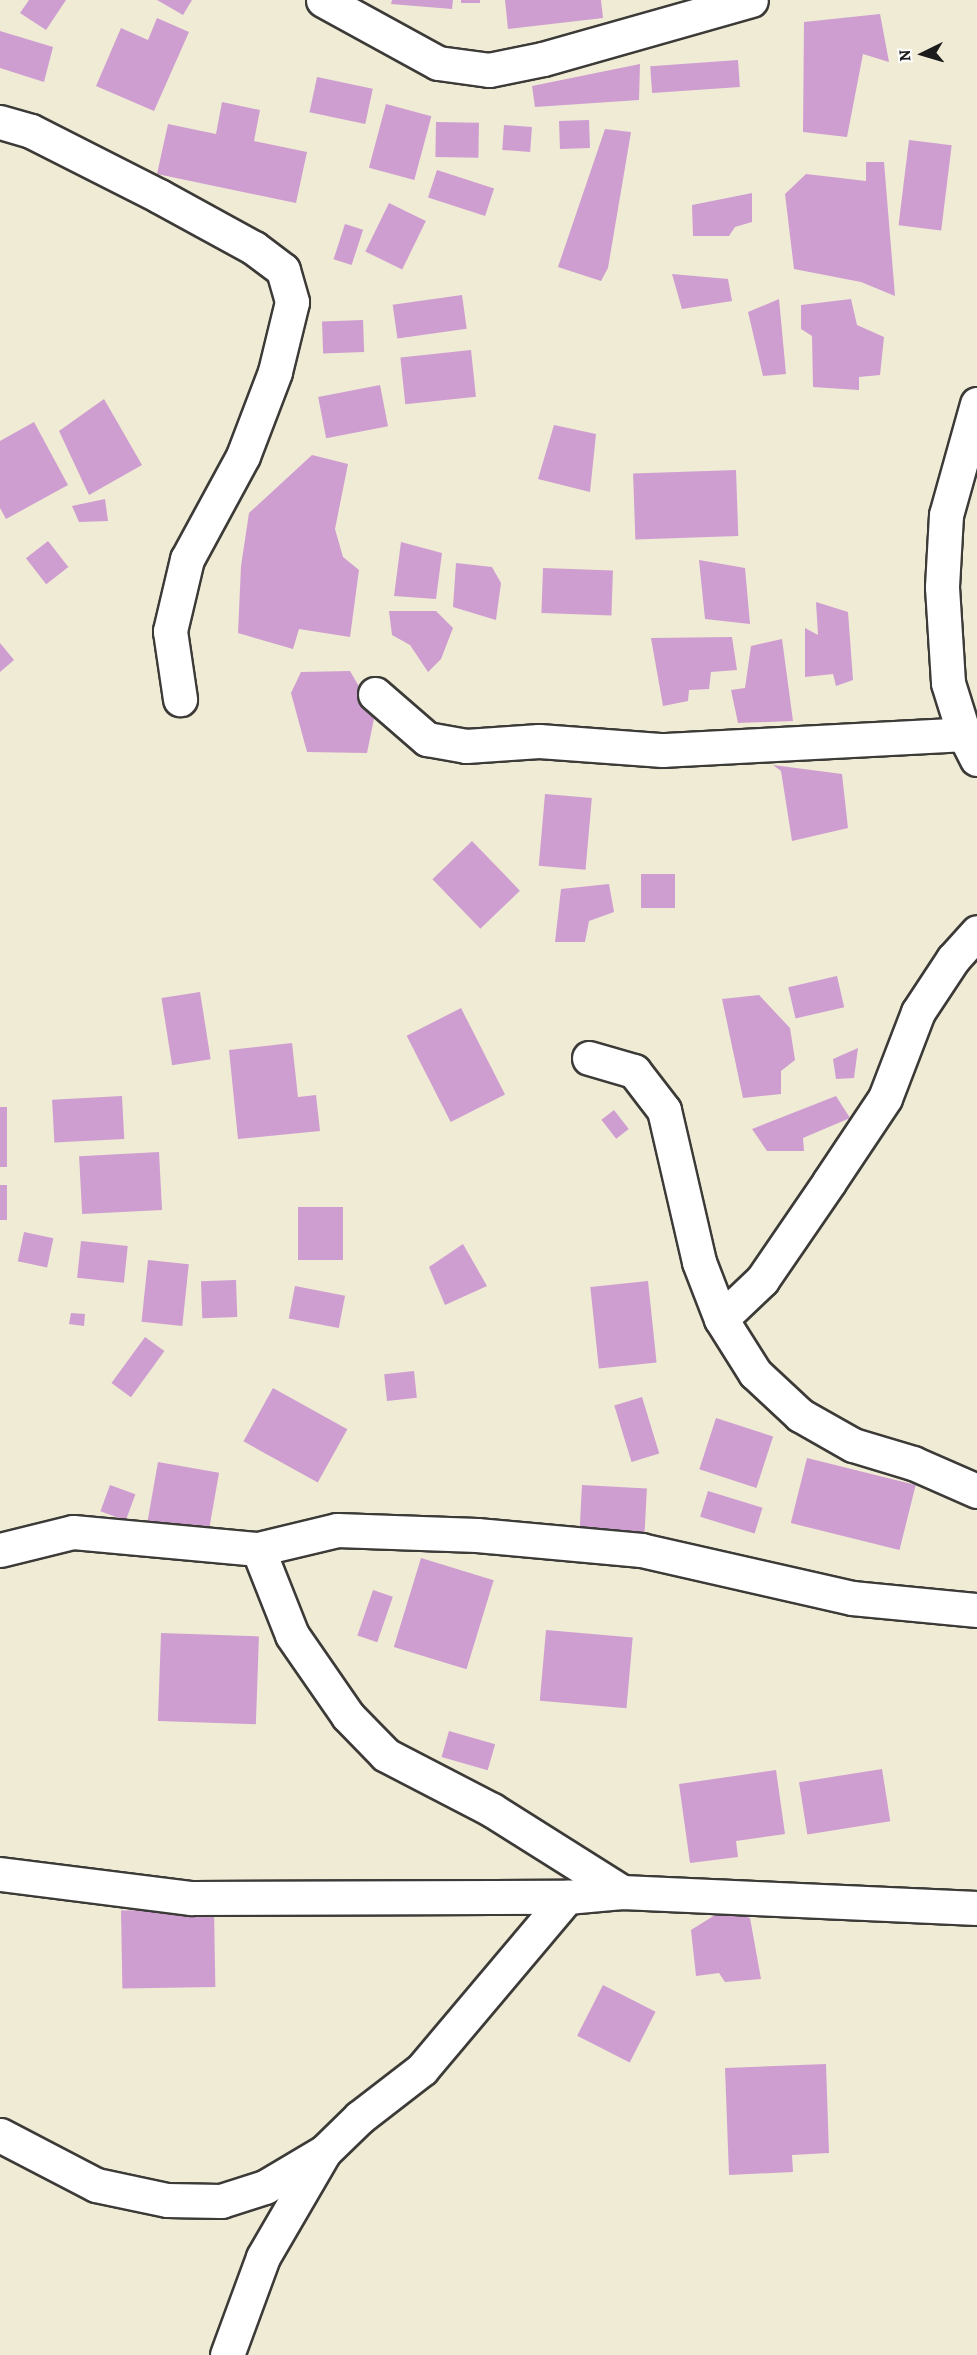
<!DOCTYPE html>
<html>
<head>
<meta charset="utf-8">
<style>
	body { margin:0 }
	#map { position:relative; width:977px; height:2355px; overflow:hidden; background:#f0ebd5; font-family:Alegreya,serif }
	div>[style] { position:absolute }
	.building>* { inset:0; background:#ce9ed1; transform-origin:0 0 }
	.roads { filter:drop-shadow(2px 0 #3c3b38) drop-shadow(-2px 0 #3c3b38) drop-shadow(0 2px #3c3b38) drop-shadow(0 -2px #3c3b38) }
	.minor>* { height:33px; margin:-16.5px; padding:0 16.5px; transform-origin:16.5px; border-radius:16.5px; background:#fff }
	span { translate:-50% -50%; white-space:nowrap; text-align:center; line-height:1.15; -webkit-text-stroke:5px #fff; paint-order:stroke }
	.north { position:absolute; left:893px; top:24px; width:60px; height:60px; -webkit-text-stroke:4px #fff; paint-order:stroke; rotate:265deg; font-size:16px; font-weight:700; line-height:24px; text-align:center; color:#1c1c1c }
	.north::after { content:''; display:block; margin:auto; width:21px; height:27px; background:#1c1c1c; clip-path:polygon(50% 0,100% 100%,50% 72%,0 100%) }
</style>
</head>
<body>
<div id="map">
	<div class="building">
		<div style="clip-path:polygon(29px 0,66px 0,46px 30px,20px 13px)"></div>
		<div style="clip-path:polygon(157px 0,192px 0,183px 15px)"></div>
		<div style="clip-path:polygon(392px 0,453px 0,452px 9px,391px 4px)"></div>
		<div style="left:461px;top:0;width:19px;height:3px"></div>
		<div style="clip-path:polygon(505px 0,601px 0,603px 18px,508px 29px)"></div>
		<div style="clip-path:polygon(880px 14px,889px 62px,863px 54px,847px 137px,803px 132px,804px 22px)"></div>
		<div style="clip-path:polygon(157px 18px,189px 32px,154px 111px,96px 86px,121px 28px,148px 40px)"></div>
		<div style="clip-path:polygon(0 31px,53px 47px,44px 82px,0 68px)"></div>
		<div style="left:738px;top:60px;width:27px;height:88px;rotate:86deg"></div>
		<div style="clip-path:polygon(640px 64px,639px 100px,535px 107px,532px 86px)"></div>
		<div style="left:317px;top:77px;width:57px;height:36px;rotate:12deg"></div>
		<div style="clip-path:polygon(222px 102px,260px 110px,254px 141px,307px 152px,296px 203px,157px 174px,168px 124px,216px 134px)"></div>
		<div style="left:386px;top:104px;width:47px;height:66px;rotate:15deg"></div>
		<div style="left:589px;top:120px;width:28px;height:30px;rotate:88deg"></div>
		<div style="left:436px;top:122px;width:43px;height:35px;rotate:1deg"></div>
		<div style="left:504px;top:125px;width:28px;height:25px;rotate:4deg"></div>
		<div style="clip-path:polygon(605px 129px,631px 132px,608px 268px,601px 281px,558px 267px)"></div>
		<div style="left:909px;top:140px;width:43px;height:86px;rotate:7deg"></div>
		<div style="clip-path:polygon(866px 162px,884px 162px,895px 296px,861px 282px,794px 269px,785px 194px,806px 174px,866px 181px)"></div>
		<div style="left:437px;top:170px;width:60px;height:29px;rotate:18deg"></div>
		<div style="clip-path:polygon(752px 193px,752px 222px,735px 227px,729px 236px,693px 236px,692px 205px)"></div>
		<div style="left:389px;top:203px;width:41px;height:54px;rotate:26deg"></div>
		<div style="left:345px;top:224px;width:19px;height:37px;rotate:18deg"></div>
		<div style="clip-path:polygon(672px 274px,728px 279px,732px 301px,682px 309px)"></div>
		<div style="left:462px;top:295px;width:34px;height:70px;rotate:82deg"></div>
		<div style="clip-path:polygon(779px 299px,786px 374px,763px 376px,748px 312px)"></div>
		<div style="clip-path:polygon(851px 299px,857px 325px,884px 337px,880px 375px,859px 377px,859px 390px,813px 387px,812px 336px,801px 329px,801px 305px)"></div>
		<div style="left:363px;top:320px;width:32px;height:41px;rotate:88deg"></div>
		<div style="left:471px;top:350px;width:47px;height:71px;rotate:84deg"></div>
		<div style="left:380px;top:385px;width:42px;height:63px;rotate:79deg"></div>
		<div style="clip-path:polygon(104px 399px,142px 465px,89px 495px,59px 431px)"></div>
		<div style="clip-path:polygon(34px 422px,68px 485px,6px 519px,0 508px,0 441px)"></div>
		<div style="clip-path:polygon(554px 425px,596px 434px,590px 492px,538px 479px)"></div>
		<div style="clip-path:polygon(312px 455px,348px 464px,335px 529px,343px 557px,359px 570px,350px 637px,299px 629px,293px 649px,238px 633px,241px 566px,249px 513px)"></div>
		<div style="left:736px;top:470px;width:66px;height:103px;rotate:88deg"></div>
		<div style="clip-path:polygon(105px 499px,108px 521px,79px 522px,72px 506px)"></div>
		<div style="left:48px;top:541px;width:33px;height:28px;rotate:52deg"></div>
		<div style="clip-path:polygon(401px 542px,442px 553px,436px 599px,394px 596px)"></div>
		<div style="clip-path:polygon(699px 560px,745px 568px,750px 624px,705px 619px)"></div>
		<div style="clip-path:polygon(456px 563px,492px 567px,501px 583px,496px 620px,453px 607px)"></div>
		<div style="left:543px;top:568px;width:70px;height:45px;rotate:2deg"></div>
		<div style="clip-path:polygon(816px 602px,848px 612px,853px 680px,836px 686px,833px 674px,805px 677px,805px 628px,818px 635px)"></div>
		<div style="clip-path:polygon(389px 611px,436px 611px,453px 628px,441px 659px,428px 672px,410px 645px,392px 635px)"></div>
		<div style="clip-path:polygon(732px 637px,737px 670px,711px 672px,709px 689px,689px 690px,688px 701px,663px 706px,651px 638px)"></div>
		<div style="clip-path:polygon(782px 639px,793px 721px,738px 723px,731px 690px,745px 688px,751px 646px)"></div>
		<div style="clip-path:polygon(0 643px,14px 660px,0 672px)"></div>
		<div style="clip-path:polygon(350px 671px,375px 714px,367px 753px,307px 752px,291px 693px,301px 672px)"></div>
		<div style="clip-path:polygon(773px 765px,842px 774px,848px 828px,792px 841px,781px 771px)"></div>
		<div style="left:545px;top:794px;width:47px;height:72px;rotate:5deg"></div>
		<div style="left:472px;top:841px;width:69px;height:55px;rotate:46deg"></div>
		<div style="left:641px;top:874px;width:34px;height:34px"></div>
		<div style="clip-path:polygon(609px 884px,614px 912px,589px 921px,585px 942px,555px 942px,561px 889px)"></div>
		<div style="left:837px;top:976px;width:32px;height:50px;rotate:77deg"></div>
		<div style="left:200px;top:992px;width:68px;height:39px;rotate:81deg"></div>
		<div style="clip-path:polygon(759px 995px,790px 1028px,795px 1060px,781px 1071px,781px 1094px,743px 1098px,722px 999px)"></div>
		<div style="left:461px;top:1008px;width:97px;height:61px;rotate:63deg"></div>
		<div style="clip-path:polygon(292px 1043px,298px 1097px,316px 1095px,320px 1131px,238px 1139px,229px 1050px)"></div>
		<div style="clip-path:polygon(858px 1048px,854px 1078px,836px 1079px,833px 1059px)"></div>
		<div style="left:122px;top:1096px;width:43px;height:70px;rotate:87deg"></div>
		<div style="clip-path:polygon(836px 1096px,850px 1118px,803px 1138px,804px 1151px,767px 1151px,752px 1129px)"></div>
		<div style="left:0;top:1107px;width:7px;height:60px"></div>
		<div style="left:614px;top:1110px;width:24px;height:16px;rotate:52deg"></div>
		<div style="left:159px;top:1152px;width:58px;height:80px;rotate:87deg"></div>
		<div style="left:0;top:1185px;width:7px;height:35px"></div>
		<div style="left:298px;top:1207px;width:45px;height:53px"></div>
		<div style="left:24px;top:1232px;width:30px;height:30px;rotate:12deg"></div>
		<div style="left:81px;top:1241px;width:47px;height:37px;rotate:6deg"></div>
		<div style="clip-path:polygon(463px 1244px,487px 1286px,445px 1305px,429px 1267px)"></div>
		<div style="left:148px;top:1260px;width:41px;height:62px;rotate:6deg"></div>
		<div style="left:236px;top:1280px;width:37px;height:35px;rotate:88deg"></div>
		<div style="left:648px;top:1281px;width:82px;height:58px;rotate:84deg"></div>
		<div style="left:295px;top:1286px;width:51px;height:33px;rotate:11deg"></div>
		<div style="clip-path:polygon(71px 1313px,85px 1314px,84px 1326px,69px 1324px)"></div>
		<div style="left:145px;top:1337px;width:24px;height:57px;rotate:36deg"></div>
		<div style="left:414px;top:1371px;width:27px;height:30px;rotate:84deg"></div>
		<div style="left:273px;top:1388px;width:85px;height:61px;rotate:29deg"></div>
		<div style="left:642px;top:1397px;width:59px;height:29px;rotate:73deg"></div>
		<div style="left:716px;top:1418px;width:60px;height:54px;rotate:18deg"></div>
		<div style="left:807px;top:1458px;width:112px;height:67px;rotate:14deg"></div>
		<div style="left:158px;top:1462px;width:62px;height:64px;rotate:10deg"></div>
		<div style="left:110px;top:1485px;width:27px;height:28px;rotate:20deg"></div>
		<div style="left:582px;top:1485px;width:65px;height:49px;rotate:3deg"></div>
		<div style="left:708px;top:1491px;width:57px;height:27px;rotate:17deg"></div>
		<div style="left:421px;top:1558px;width:76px;height:93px;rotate:17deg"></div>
		<div style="left:373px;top:1590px;width:21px;height:48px;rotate:19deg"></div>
		<div style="left:546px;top:1630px;width:87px;height:71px;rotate:5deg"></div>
		<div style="left:161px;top:1633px;width:98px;height:88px;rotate:2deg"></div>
		<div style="left:449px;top:1731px;width:48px;height:27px;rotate:16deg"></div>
		<div style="left:882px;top:1769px;width:53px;height:84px;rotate:81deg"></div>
		<div style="clip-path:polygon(776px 1770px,785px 1834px,736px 1841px,738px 1857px,690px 1863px,679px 1784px)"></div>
		<div style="left:214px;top:1909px;width:78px;height:93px;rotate:89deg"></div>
		<div style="clip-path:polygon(723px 1910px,750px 1918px,761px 1979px,725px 1982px,719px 1973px,696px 1976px,691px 1930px)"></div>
		<div style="left:603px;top:1985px;width:59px;height:57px;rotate:27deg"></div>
		<div style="clip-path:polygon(826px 2064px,829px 2153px,792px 2155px,793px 2172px,729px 2175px,725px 2068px)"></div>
	</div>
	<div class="roads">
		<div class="minor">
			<div style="left:323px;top:0;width:131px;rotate:28.7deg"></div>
			<div style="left:438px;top:63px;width:51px;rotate:7.8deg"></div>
			<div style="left:489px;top:70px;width:55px;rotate:-11.5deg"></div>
			<div style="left:543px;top:59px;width:216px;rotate:-15.8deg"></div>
			<div style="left:0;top:122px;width:32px;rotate:16deg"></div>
			<div style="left:31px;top:131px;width:144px;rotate:26.9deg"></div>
			<div style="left:159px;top:196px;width:108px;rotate:28.7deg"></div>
			<div style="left:254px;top:248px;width:36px;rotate:37deg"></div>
			<div style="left:283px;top:270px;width:33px;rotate:74deg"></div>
			<div style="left:292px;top:302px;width:72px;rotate:103.7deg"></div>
			<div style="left:275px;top:372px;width:90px;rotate:110.9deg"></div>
			<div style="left:243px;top:456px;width:117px;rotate:118.5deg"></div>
			<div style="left:187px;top:559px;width:74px;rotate:103.3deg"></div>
			<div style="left:170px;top:631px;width:69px;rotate:81.6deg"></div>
			<div style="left:977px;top:404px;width:115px;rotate:105.6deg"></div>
			<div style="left:946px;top:515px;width:72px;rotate:93.2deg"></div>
			<div style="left:942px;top:587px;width:96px;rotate:86.4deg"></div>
			<div style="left:948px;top:683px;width:53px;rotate:72.6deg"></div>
			<div style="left:964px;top:734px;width:28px;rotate:63deg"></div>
			<div style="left:375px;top:694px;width:69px;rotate:40.9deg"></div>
			<div style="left:427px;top:739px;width:40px;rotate:10deg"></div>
			<div style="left:466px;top:746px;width:73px;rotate:-3.9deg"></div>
			<div style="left:539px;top:741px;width:124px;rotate:4.2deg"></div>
			<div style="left:663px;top:750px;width:301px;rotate:-3deg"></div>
			<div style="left:589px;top:1058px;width:47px;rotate:16.1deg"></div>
			<div style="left:634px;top:1071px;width:49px;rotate:52.4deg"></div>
			<div style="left:664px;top:1110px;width:156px;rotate:77deg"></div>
			<div style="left:699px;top:1262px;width:61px;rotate:68.9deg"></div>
			<div style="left:721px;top:1319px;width:64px;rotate:57.8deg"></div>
			<div style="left:755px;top:1373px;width:62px;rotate:43deg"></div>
			<div style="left:800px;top:1415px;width:61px;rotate:29.5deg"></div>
			<div style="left:853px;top:1445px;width:63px;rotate:16.7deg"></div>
			<div style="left:913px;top:1463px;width:70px;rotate:23.6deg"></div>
			<div style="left:721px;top:1319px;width:57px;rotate:-43.6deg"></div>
			<div style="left:762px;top:1280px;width:119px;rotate:-55.6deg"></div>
			<div style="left:829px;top:1182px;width:101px;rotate:-56.3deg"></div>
			<div style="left:885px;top:1098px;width:92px;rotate:-69deg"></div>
			<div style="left:918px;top:1012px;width:64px;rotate:-56.6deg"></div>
			<div style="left:953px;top:959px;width:36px;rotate:-48deg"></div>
			<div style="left:258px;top:1549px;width:92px;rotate:68.4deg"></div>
			<div style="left:292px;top:1635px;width:98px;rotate:55.3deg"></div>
			<div style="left:348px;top:1716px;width:54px;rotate:45.7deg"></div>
			<div style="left:386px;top:1755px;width:119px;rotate:27.4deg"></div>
			<div style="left:492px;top:1810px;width:154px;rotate:32.2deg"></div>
			<div style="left:0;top:1550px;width:75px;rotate:-13.9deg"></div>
			<div style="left:73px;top:1532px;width:186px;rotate:5.3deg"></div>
			<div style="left:258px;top:1549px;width:81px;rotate:-13.5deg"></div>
			<div style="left:337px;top:1530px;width:140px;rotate:2deg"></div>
			<div style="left:477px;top:1535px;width:165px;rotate:5.2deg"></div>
			<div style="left:641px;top:1550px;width:216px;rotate:12.8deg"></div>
			<div style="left:852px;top:1598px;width:126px;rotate:5.5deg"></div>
			<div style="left:0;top:1874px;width:193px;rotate:7.2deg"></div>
			<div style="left:191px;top:1898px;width:376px;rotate:-0.2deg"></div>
			<div style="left:567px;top:1897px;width:55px;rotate:-5.2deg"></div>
			<div style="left:622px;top:1892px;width:355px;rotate:2.6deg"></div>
			<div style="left:0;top:2135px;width:108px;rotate:27.5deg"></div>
			<div style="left:96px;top:2185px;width:73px;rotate:11.9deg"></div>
			<div style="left:167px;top:2200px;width:54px;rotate:1.1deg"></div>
			<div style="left:221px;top:2201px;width:46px;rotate:-17.7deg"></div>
			<div style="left:265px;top:2187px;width:69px;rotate:-30.7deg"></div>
			<div style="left:324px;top:2152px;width:50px;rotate:-44.2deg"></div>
			<div style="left:360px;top:2117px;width:78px;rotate:-37.7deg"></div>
			<div style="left:422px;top:2069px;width:225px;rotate:-49.9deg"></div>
			<div style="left:227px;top:2355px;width:104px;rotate:-69.8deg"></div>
			<div style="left:263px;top:2257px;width:119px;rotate:-59.8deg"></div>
		</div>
	</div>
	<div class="north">N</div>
</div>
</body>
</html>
